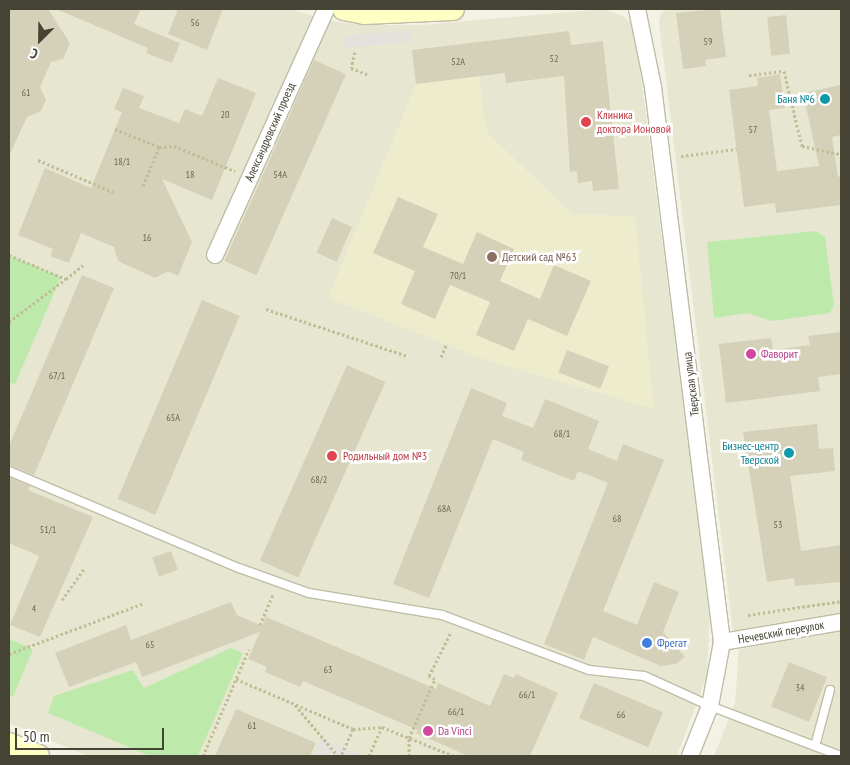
<!DOCTYPE html>
<html>
<head>
<meta charset="utf-8">
<style>
	body { margin:0 }
	#map { position:relative; width:850px; height:765px; overflow:hidden; background:#f3f2e4; font-family:"PT Sans Narrow",sans-serif }
	div>[style] { position:absolute }
	.residential>* { inset:0; background:#e7e6d1 }
	.education>* { inset:0; background:#edeccd }
	.green>* { inset:0; background:#bdeaaa }
	.parking>* { inset:0; background:#e3e2dd; transform-origin:0 0 }
	.building>* { inset:0; background:#d5d1b9; transform-origin:0 0 }
	.path>* { height:3px; margin-top:-1.5px; transform-origin:0; background:repeating-linear-gradient(90deg,#c1bd96 0 2.5px,transparent 0 5px) }
	.roads { filter:drop-shadow(1px 0 #bfbda6) drop-shadow(-1px 0 #bfbda6) drop-shadow(0 1px #bfbda6) drop-shadow(0 -1px #bfbda6) }
	.lane>* { height:8px; margin:-4px; padding:0 4px; transform-origin:4px; border-radius:4px; background:#fff }
	.street>* { height:16px; margin:-8px; padding:0 8px; transform-origin:8px; border-radius:8px; background:#fff }
	.secondary>* { height:22px; margin:-11px; padding:0 11px; transform-origin:11px; border-radius:11px; background:#feffc2 }
	.dots>* { width:14px; height:14px; translate:-50% -50%; box-sizing:border-box; border:2px solid #fff; border-radius:50% }
	span { translate:-50% -50%; white-space:nowrap; text-align:center; line-height:1.15; -webkit-text-stroke:5px #fff; paint-order:stroke }
	.number-label { font-size:10px; color:#696654 }
	.number-label span { -webkit-text-stroke-width:0 }
	.culture-label { font-size:12px; color:#0d838f }
	.right { translate:-100% -50%; text-align:right }
	.health-label { font-size:12px; color:#be3a42 }
	.left { translate:0 -50%; text-align:left }
	.street-label { font-size:12px; color:#454333 }
	.education-label { font-size:12px; color:#785e54 }
	.hotel-label { font-size:12px; color:#b23c85 }
	.shop-label { font-size:12px; color:#366cbe }
	.frame { position:absolute; inset:0; border:10px solid #454333; pointer-events:none }
	.north { position:absolute; left:15px; top:15px; width:50px; height:50px; -webkit-text-stroke:4px #fff; paint-order:stroke; rotate:203deg; font-size:14px; font-weight:700; line-height:20px; text-align:center; color:#454333 }
	.north::after { content:''; display:block; margin:auto; width:18px; height:22px; background:#454333; clip-path:polygon(50% 0,100% 100%,50% 72%,0 100%) }
	.scale { position:absolute; left:15px; top:728px; width:149px; height:22px; box-sizing:border-box; border:2px solid #454333; border-top:0; padding-left:6px; font-size:15px; line-height:18px; white-space:nowrap; color:#454333; -webkit-text-stroke:4px #fff; paint-order:stroke }
</style>
</head>
<body>
<div id="map">
	<div class="residential">
		<div style="clip-path:polygon(9px 9px,292px 9px,325px 20px,363px 25px,422px 25px,603px 9px,622px 16px,630px 22px,634px 31px,641px 76px,710px 611px,707px 675px,677px 756px,88px 756px,9px 723px)"></div>
		<div style="clip-path:polygon(669px 9px,841px 9px,841px 613px,733px 633px,659px 22px,661px 13px)"></div>
		<div style="clip-path:polygon(841px 631px,841px 756px,714px 756px,735px 703px,739px 649px)"></div>
	</div>
	<div class="education">
		<div style="clip-path:polygon(480px 76px,484px 120px,489px 134px,572px 214px,635px 216px,654px 409px,486px 360px,328px 298px,416px 84px)"></div>
	</div>
	<div class="green">
		<div style="clip-path:polygon(816px 231px,825px 237px,834px 305px,830px 313px,771px 321px,748px 313px,714px 318px,707px 242px)"></div>
		<div style="clip-path:polygon(9px 255px,61px 277px,15px 384px,9px 382px)"></div>
		<div style="clip-path:polygon(9px 639px,33px 649px,13px 697px,9px 695px)"></div>
		<div style="clip-path:polygon(231px 648px,243px 653px,198px 756px,150px 756px,48px 713px,54px 696px,133px 670px,144px 688px)"></div>
	</div>
	<div class="parking">
		<div style="left:411px;top:30px;width:12px;height:69px;rotate:85deg"></div>
		<div style="clip-path:polygon(321px 738px,363px 756px,313px 756px)"></div>
	</div>
	<div class="building">
		<div style="clip-path:polygon(9px 9px,48px 9px,70px 43px,63px 59px,51px 62px,40px 87px,46px 100px,41px 111px,27px 117px,9px 156px)"></div>
		<div style="clip-path:polygon(56px 9px,141px 9px,134px 24px,180px 43px,172px 63px,146px 53px,148px 48px)"></div>
		<div style="clip-path:polygon(178px 9px,223px 9px,207px 50px,168px 34px)"></div>
		<div style="clip-path:polygon(720px 9px,726px 57px,705px 60px,706px 66px,683px 69px,676px 13px)"></div>
		<div style="left:786px;top:15px;width:39px;height:19px;rotate:84deg"></div>
		<div style="clip-path:polygon(569px 31px,571px 45px,603px 41px,619px 189px,593px 191px,592px 181px,578px 183px,577px 171px,570px 172px,564px 76px,506px 83px,505px 73px,416px 84px,412px 50px)"></div>
		<div style="left:314px;top:60px;width:35px;height:220px;rotate:24deg"></div>
		<div style="clip-path:polygon(780px 74px,785px 108px,769px 110px,777px 171px,819px 166px,803px 93px,841px 85px,841px 135px,832px 137px,838px 177px,841px 176px,841px 205px,776px 213px,775px 203px,744px 207px,729px 90px,758px 86px,757px 78px)"></div>
		<div style="clip-path:polygon(218px 78px,256px 93px,212px 200px,162px 179px,192px 242px,178px 276px,168px 271px,155px 278px,118px 261px,114px 247px,81px 233px,69px 263px,50px 256px,53px 249px,18px 235px,45px 168px,91px 188px,122px 112px,114px 109px,123px 88px,144px 96px,139px 108px,179px 123px,185px 109px,202px 116px)"></div>
		<div style="clip-path:polygon(398px 197px,438px 214px,423px 247px,463px 264px,477px 232px,514px 249px,500px 281px,540px 299px,554px 265px,591px 281px,567px 336px,528px 319px,514px 351px,476px 335px,490px 302px,450px 285px,435px 319px,401px 304px,415px 271px,373px 253px)"></div>
		<div style="left:332px;top:218px;width:22px;height:38px;rotate:24deg"></div>
		<div style="clip-path:polygon(82px 275px,114px 288px,34px 475px,9px 465px,9px 446px)"></div>
		<div style="left:202px;top:300px;width:41px;height:216px;rotate:23deg"></div>
		<div style="clip-path:polygon(841px 332px,841px 374px,818px 377px,820px 391px,726px 403px,719px 344px,771px 338px,773px 350px,810px 345px,808px 336px)"></div>
		<div style="left:567px;top:350px;width:45px;height:24px;rotate:21deg"></div>
		<div style="left:347px;top:365px;width:42px;height:214px;rotate:24deg"></div>
		<div style="clip-path:polygon(471px 388px,507px 403px,502px 416px,533px 428px,545px 399px,599px 421px,588px 449px,617px 461px,623px 444px,664px 460px,603px 611px,637px 625px,654px 582px,679px 592px,663px 632px,685px 657px,676px 664px,661px 666px,593px 637px,584px 660px,544px 644px,608px 483px,578px 471px,574px 481px,521px 460px,524px 452px,493px 439px,429px 598px,393px 584px)"></div>
		<div style="clip-path:polygon(817px 424px,819px 449px,833px 448px,835px 471px,790px 476px,801px 551px,841px 545px,841px 582px,795px 586px,794px 578px,767px 582px,743px 432px)"></div>
		<div style="clip-path:polygon(9px 477px,30px 486px,28px 490px,93px 517px,40px 637px,10px 625px,39px 556px,9px 543px)"></div>
		<div style="left:171px;top:551px;width:20px;height:20px;rotate:70deg"></div>
		<div style="clip-path:polygon(231px 602px,237px 615px,262px 626px,266px 617px,436px 689px,438px 683px,490px 706px,504px 674px,514px 678px,516px 674px,558px 693px,530px 756px,468px 756px,416px 733px,418px 730px,303px 681px,300px 687px,265px 672px,267px 667px,248px 659px,260px 632px,142px 677px,136px 662px,69px 687px,55px 653px,126px 625px,131px 640px)"></div>
		<div style="left:789px;top:662px;width:41px;height:48px;rotate:22deg"></div>
		<div style="left:594px;top:683px;width:75px;height:38px;rotate:23deg"></div>
		<div style="clip-path:polygon(236px 709px,316px 743px,310px 756px,215px 756px)"></div>
	</div>
	<div class="path">
		<div style="left:355px;top:52px;width:16px;rotate:104deg"></div>
		<div style="left:351px;top:68px;width:19px;rotate:21deg"></div>
		<div style="left:749px;top:75px;width:35px;rotate:-7deg"></div>
		<div style="left:784px;top:71px;width:77px;rotate:76.5deg"></div>
		<div style="left:802px;top:146px;width:40px;rotate:12deg"></div>
		<div style="left:115px;top:129px;width:48px;rotate:22.2deg"></div>
		<div style="left:159px;top:147px;width:15px;rotate:-4deg"></div>
		<div style="left:174px;top:146px;width:66px;rotate:22.3deg"></div>
		<div style="left:681px;top:156px;width:56px;rotate:-7.1deg"></div>
		<div style="left:38px;top:160px;width:82px;rotate:23.1deg"></div>
		<div style="left:143px;top:186px;width:42px;rotate:-67.7deg"></div>
		<div style="left:9px;top:255px;width:62px;rotate:22.8deg"></div>
		<div style="left:66px;top:279px;width:22px;rotate:-39deg"></div>
		<div style="left:266px;top:309px;width:149px;rotate:18.4deg"></div>
		<div style="left:9px;top:322px;width:71px;rotate:-37deg"></div>
		<div style="left:441px;top:357px;width:13px;rotate:-67deg"></div>
		<div style="left:62px;top:600px;width:39px;rotate:-55deg"></div>
		<div style="left:748px;top:615px;width:94px;rotate:-8.6deg"></div>
		<div style="left:260px;top:625px;width:34px;rotate:-67deg"></div>
		<div style="left:9px;top:654px;width:144px;rotate:-20.7deg"></div>
		<div style="left:236px;top:679px;width:127px;rotate:23.1deg"></div>
		<div style="left:353px;top:729px;width:30px;rotate:114deg"></div>
		<div style="left:295px;top:705px;width:67px;rotate:49.9deg"></div>
		<div style="left:353px;top:729px;width:29px;rotate:-4deg"></div>
		<div style="left:382px;top:727px;width:78px;rotate:21.9deg"></div>
		<div style="left:203px;top:756px;width:116px;rotate:-66.7deg"></div>
		<div style="left:369px;top:756px;width:32px;rotate:-66deg"></div>
		<div style="left:409px;top:756px;width:18px;rotate:-90deg"></div>
		<div style="left:409px;top:738px;width:64px;rotate:-66.2deg"></div>
		<div style="left:435px;top:679px;width:7px;rotate:-153deg"></div>
		<div style="left:429px;top:676px;width:49px;rotate:-63.4deg"></div>
	</div>
	<div class="roads">
		<div class="lane">
			<div style="left:9px;top:471px;width:250px;rotate:22.9deg"></div>
			<div style="left:239px;top:568px;width:74px;rotate:19.7deg"></div>
			<div style="left:309px;top:593px;width:135px;rotate:9.4deg"></div>
			<div style="left:442px;top:615px;width:157px;rotate:20.5deg"></div>
			<div style="left:589px;top:670px;width:55px;rotate:6.2deg"></div>
			<div style="left:644px;top:676px;width:72px;rotate:24.4deg"></div>
			<div style="left:710px;top:706px;width:140px;rotate:20.9deg"></div>
			<div style="left:815px;top:746px;width:58px;rotate:-75deg"></div>
		</div>
		<div class="street">
			<div style="left:637px;top:9px;width:80px;rotate:78.4deg"></div>
			<div style="left:653px;top:87px;width:559px;rotate:82.91deg"></div>
			<div style="left:722px;top:642px;width:65px;rotate:100.6deg"></div>
			<div style="left:710px;top:706px;width:54px;rotate:111.8deg"></div>
			<div style="left:215px;top:255px;width:270px;rotate:-65.7deg"></div>
			<div style="left:722px;top:642px;width:121px;rotate:-9.5deg"></div>
		</div>
		<div class="secondary">
			<div style="left:344px;top:9px;width:20px;rotate:11deg"></div>
			<div style="left:364px;top:13px;width:89px;rotate:-2.6deg"></div>
			<div style="left:9px;top:744px;width:31px;rotate:22deg"></div>
		</div>
	</div>
	<div class="dots">
		<div style="left:825px;top:99px;background:#0f9aa8"></div>
		<div style="left:586px;top:122px;background:#e0444e"></div>
		<div style="left:492px;top:257px;background:#8d6e63"></div>
		<div style="left:751px;top:354px;background:#d1479c"></div>
		<div style="left:789px;top:453px;background:#0f9aa8"></div>
		<div style="left:332px;top:456px;background:#e0444e"></div>
		<div style="left:647px;top:643px;background:#3f7fe0"></div>
		<div style="left:428px;top:731px;background:#d1479c"></div>
	</div>
	<div class="number-label">
		<span style="left:195px;top:23px">56</span>
		<span style="left:708px;top:42px">59</span>
		<span style="left:554px;top:59px">52</span>
		<span style="left:458px;top:62px">52А</span>
		<span style="left:26px;top:93px">61</span>
		<span style="left:225px;top:115px">20</span>
		<span style="left:753px;top:130px">57</span>
		<span style="left:122px;top:162px">18/1</span>
		<span style="left:190px;top:175px">18</span>
		<span style="left:280px;top:175px">54А</span>
		<span style="left:147px;top:238px">16</span>
		<span style="left:458px;top:276px">70/1</span>
		<span style="left:57px;top:376px">67/1</span>
		<span style="left:173px;top:418px">65А</span>
		<span style="left:562px;top:434px">68/1</span>
		<span style="left:319px;top:480px">68/2</span>
		<span style="left:444px;top:509px">68А</span>
		<span style="left:617px;top:519px">68</span>
		<span style="left:778px;top:525px">53</span>
		<span style="left:48px;top:530px">51/1</span>
		<span style="left:34px;top:609px">4</span>
		<span style="left:150px;top:645px">65</span>
		<span style="left:328px;top:670px">63</span>
		<span style="left:800px;top:688px">34</span>
		<span style="left:527px;top:695px">66/1</span>
		<span style="left:456px;top:712px">66/1</span>
		<span style="left:621px;top:715px">66</span>
		<span style="left:252px;top:726px">61</span>
	</div>
	<div class="culture-label">
		<span class="right" style="left:815px;top:99px">Баня №6</span>
		<span class="right" style="left:779px;top:453px">Бизнес-центр<br>Тверской</span>
	</div>
	<div class="health-label">
		<span class="left" style="left:597px;top:122px">Клиника<br>доктора Ионовой</span>
		<span class="left" style="left:343px;top:456px">Родильный дом №3</span>
	</div>
	<div class="street-label">
		<span style="left:270px;top:132px;rotate:-66deg">Александровский проезд</span>
		<span style="left:691px;top:384px;rotate:-97deg">Тверская улица</span>
		<span style="left:781px;top:632px;rotate:-10deg">Нечевский переулок</span>
	</div>
	<div class="education-label">
		<span class="left" style="left:502px;top:257px">Детский сад №63</span>
	</div>
	<div class="hotel-label">
		<span class="left" style="left:761px;top:354px">Фаворит</span>
		<span class="left" style="left:438px;top:731px">Da Vinci</span>
	</div>
	<div class="shop-label">
		<span class="left" style="left:657px;top:643px">Фрегат</span>
	</div>
	<div class="frame"></div>
	<div class="north">С</div>
	<div class="scale">50 m</div>
</div>
</body>
</html>
